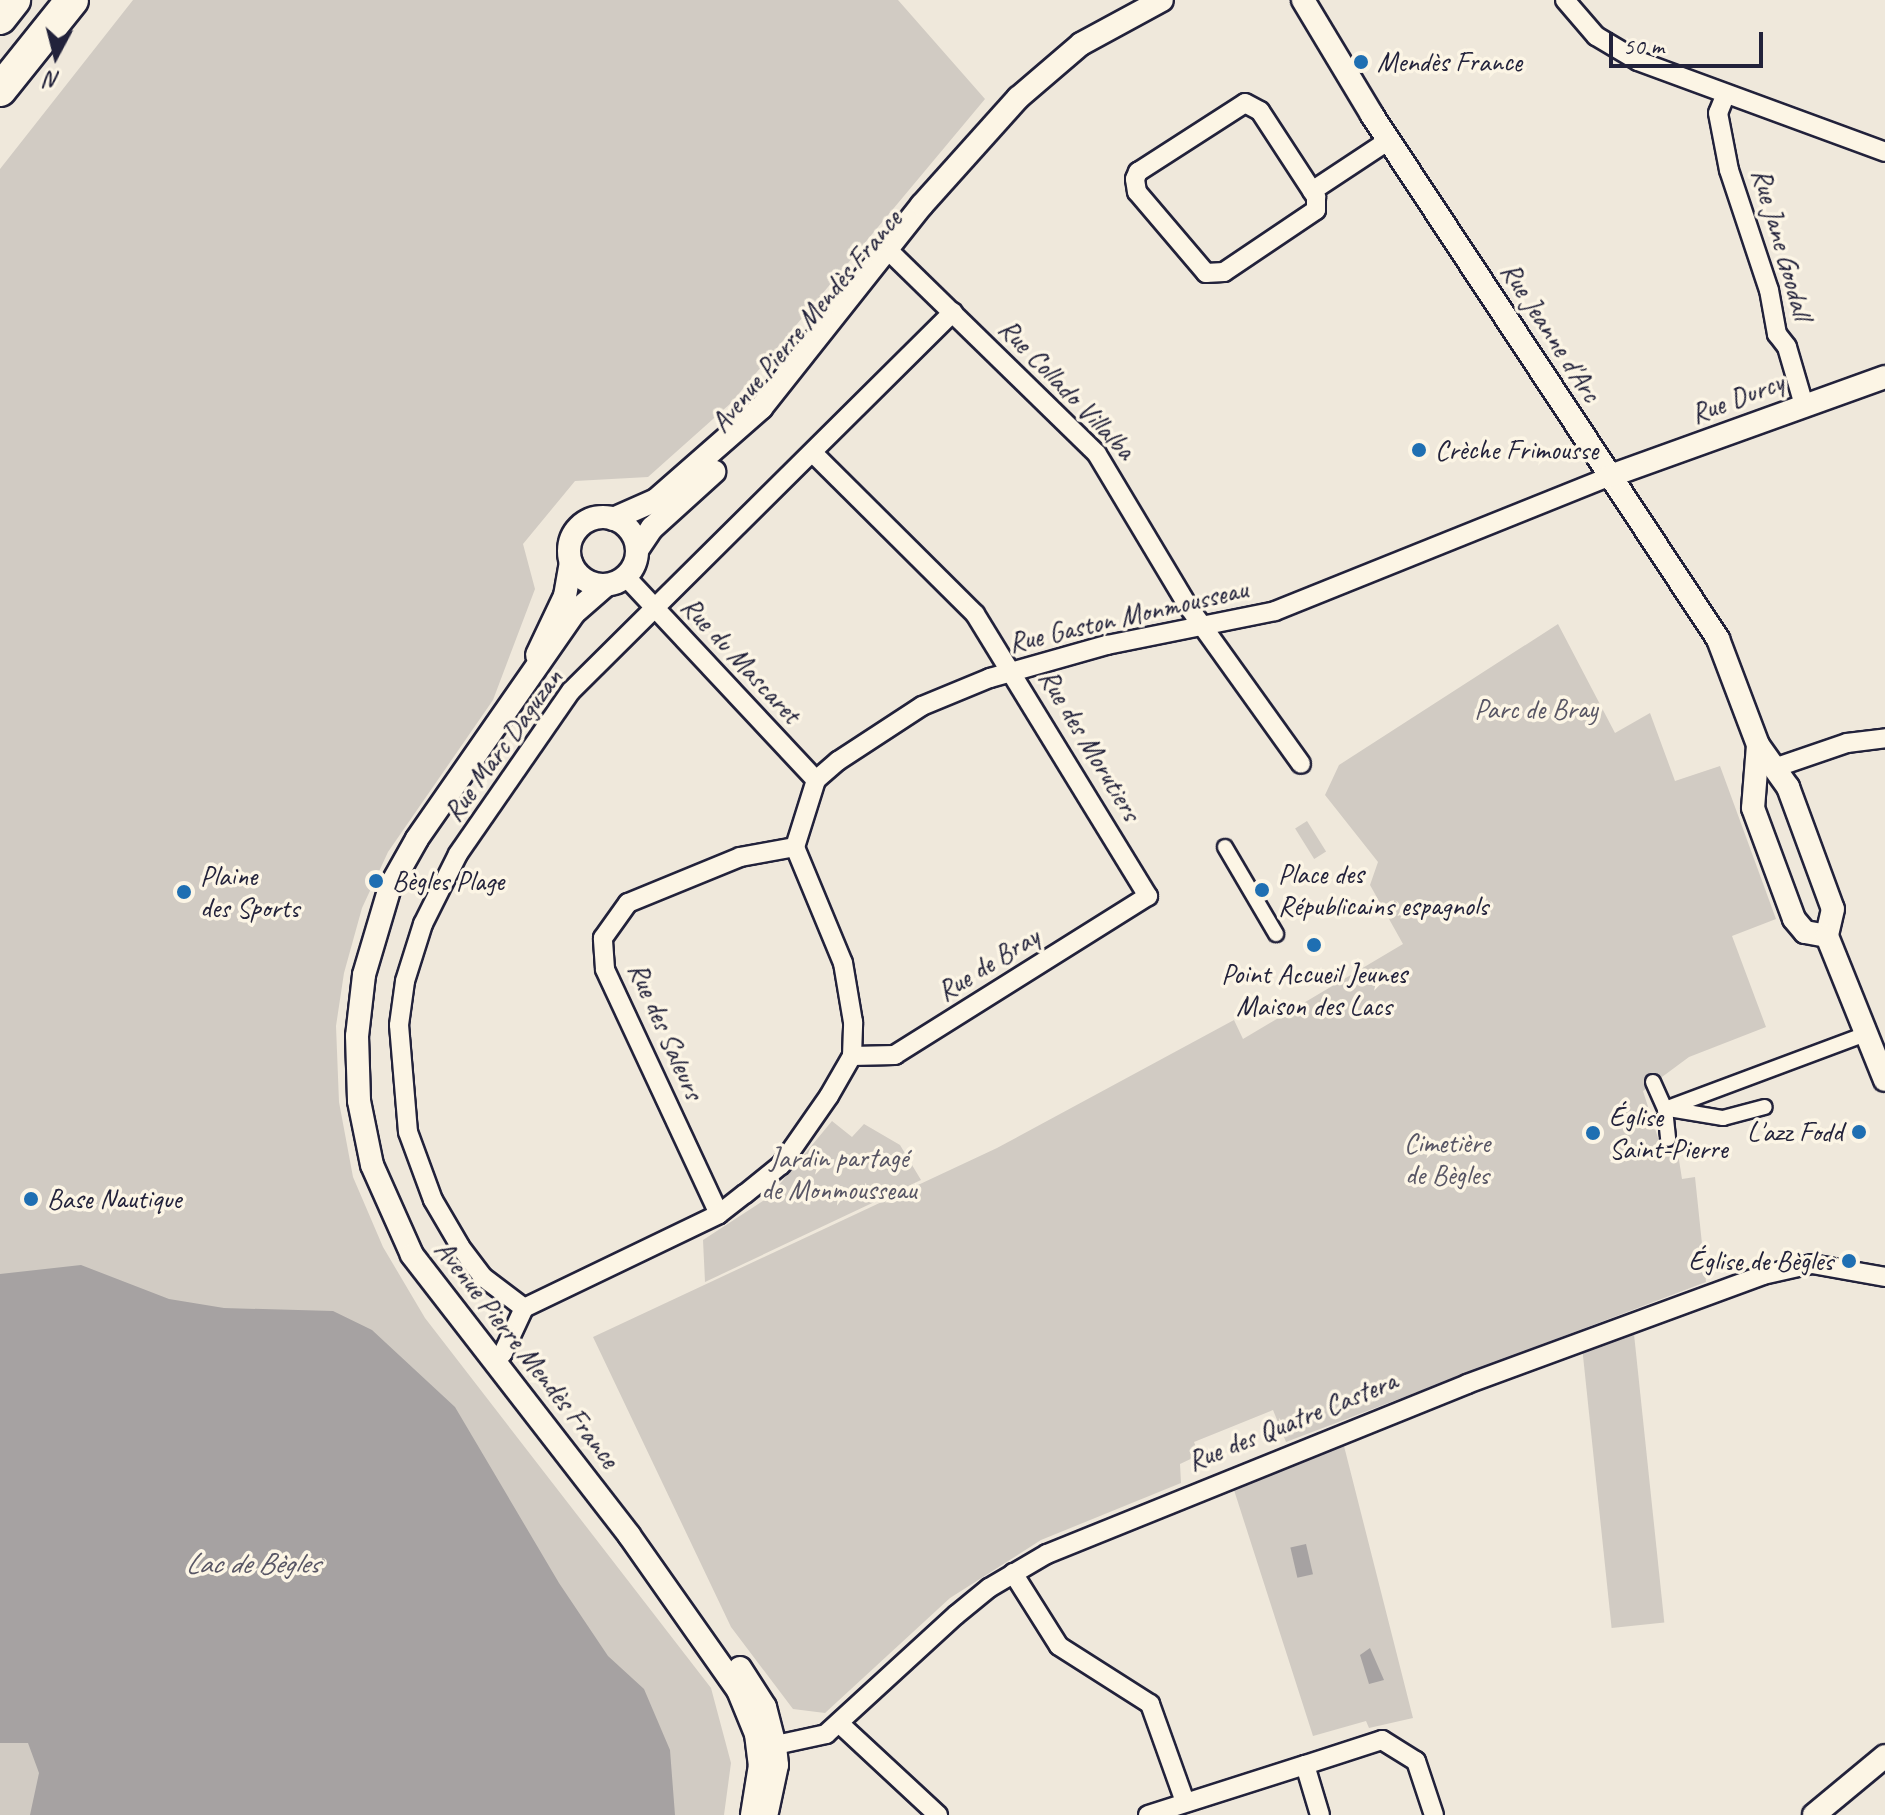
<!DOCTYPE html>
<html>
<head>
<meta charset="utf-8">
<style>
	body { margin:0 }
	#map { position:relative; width:1885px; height:1815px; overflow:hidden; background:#efe8db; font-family:Caveat,sans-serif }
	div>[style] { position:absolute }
	.green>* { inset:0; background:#d1cbc3; transform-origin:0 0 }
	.water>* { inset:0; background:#a6a2a2; transform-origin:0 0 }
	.roads { filter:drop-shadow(2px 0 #22223b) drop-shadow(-2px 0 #22223b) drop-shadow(0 2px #22223b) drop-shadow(0 -2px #22223b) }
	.pedestrian>* { height:14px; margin:-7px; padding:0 7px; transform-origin:7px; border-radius:7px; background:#fcf5e5 }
	.minor>* { height:18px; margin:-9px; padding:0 9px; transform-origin:9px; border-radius:9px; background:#fcf5e5 }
	.tertiary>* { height:22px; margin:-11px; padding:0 11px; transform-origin:11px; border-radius:11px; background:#fcf5e5 }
	.tertiary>.ring { margin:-11px; padding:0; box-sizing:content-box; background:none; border:22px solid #fcf5e5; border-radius:50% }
	.motorway>* { height:32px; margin:-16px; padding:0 16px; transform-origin:16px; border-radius:16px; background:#fcf5e5 }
	.dots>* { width:22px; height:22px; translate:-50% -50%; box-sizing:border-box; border:4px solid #fcf5e5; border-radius:50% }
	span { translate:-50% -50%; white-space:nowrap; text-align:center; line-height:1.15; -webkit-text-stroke:7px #fcf5e5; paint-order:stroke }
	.poi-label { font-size:28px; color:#22223b }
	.left { translate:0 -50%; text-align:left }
	.right { translate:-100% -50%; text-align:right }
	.street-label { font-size:28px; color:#22223b }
	.park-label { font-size:28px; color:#575564 }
	.water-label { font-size:30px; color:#575564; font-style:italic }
	.north { position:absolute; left:16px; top:16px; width:80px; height:80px; -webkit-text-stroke:6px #fcf5e5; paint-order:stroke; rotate:187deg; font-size:22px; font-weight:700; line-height:32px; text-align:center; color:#22223b }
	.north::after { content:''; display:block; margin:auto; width:28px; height:36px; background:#22223b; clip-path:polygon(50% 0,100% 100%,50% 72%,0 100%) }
	.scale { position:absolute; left:1609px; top:32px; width:154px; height:36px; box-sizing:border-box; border:4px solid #22223b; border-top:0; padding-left:10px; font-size:24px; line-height:28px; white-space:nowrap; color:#22223b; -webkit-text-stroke:6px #fcf5e5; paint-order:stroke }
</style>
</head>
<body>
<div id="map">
	<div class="green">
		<div style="clip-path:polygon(133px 0,898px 0,985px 99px,731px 403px,648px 477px,575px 481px,523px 544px,535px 589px,493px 700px,388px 852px,362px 908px,344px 973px,336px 1026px,339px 1102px,353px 1177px,383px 1247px,425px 1318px,711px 1688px,731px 1763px,724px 1815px,0 1815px,0 169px)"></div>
		<div style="clip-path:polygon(1558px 624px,1615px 733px,1650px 713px,1675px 781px,1720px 766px,1776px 919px,1732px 936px,1766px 1027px,1689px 1057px,1643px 1091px,1658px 1138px,1676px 1141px,1682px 1179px,1695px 1177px,1706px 1282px,1286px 1442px,1273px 1410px,1194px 1442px,1199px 1455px,1180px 1464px,1181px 1483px,1041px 1540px,950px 1598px,825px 1713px,793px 1709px,731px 1627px,593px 1337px,997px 1148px,1234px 1020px,1243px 1039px,1403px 944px,1370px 885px,1378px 862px,1325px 795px,1339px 765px)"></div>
		<div style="left:1307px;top:821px;width:36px;height:14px;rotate:58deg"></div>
		<div style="clip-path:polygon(832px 1121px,852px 1137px,864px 1124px,900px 1145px,921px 1180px,705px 1282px,703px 1240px,769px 1197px)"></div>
		<div style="left:1634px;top:1334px;width:290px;height:53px;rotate:84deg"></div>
		<div style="clip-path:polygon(1344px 1446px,1413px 1718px,1369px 1728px,1366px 1721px,1313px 1736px,1234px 1490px)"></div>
	</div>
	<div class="water">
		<div style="clip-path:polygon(81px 1265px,169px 1299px,224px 1308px,333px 1311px,372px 1330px,455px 1407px,559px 1583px,608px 1656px,644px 1689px,670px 1750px,675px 1815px,30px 1815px,39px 1773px,28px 1743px,0 1743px,0 1274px)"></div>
		<div style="left:1306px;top:1544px;width:31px;height:16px;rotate:77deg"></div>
		<div style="clip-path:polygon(1370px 1648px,1384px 1680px,1369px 1684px,1360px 1655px)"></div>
	</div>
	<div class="roads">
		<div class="pedestrian">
			<div style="left:1225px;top:847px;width:101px;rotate:59.6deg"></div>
			<div style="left:1653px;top:1082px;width:30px;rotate:66deg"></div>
			<div style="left:1665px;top:1109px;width:30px;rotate:84deg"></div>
			<div style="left:1665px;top:1109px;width:215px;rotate:-20.5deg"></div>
			<div style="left:1669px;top:1109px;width:55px;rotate:9.5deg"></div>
			<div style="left:1723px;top:1118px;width:43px;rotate:-14.7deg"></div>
		</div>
		<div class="minor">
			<div style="left:1565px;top:0;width:48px;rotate:49.3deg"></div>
			<div style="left:1596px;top:36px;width:49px;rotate:30.8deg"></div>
			<div style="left:1638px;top:61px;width:263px;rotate:20.2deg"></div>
			<div style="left:1725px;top:96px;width:18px;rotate:112deg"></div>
			<div style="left:1718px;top:113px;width:58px;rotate:79.1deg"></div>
			<div style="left:1729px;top:170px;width:126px;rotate:71.6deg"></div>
			<div style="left:1769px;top:290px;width:45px;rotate:79.7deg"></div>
			<div style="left:1777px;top:334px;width:16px;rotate:52deg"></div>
			<div style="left:1787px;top:347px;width:60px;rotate:73.7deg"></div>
			<div style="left:1245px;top:103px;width:17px;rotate:28deg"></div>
			<div style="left:1260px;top:111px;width:103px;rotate:56.9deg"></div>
			<div style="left:1316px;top:197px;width:13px;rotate:90deg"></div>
			<div style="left:1316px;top:210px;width:111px;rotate:146deg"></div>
			<div style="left:1224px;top:272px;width:18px;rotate:177deg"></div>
			<div style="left:1206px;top:273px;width:106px;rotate:-130.4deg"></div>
			<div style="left:1137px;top:192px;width:13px;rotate:-99deg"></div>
			<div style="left:1135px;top:179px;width:8px;rotate:-67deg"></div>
			<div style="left:1138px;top:172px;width:127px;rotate:-32.8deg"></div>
			<div style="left:1312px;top:191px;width:92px;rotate:-33.5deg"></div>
			<div style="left:887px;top:249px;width:293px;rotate:44.3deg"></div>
			<div style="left:1097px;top:454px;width:177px;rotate:59.1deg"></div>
			<div style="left:1188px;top:606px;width:194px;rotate:54.4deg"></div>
			<div style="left:814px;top:454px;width:227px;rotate:44.8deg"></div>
			<div style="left:975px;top:614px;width:331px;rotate:58.5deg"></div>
			<div style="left:1148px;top:896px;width:299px;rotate:147.9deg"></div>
			<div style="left:895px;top:1055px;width:43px;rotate:178.7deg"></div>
			<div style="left:626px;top:577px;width:278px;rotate:46.9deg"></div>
			<div style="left:1777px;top:767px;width:74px;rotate:-18.9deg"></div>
			<div style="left:1847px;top:743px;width:38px;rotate:-7deg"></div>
			<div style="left:719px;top:1214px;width:270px;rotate:-115deg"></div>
			<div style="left:605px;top:969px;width:31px;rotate:-94deg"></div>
			<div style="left:603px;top:938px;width:43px;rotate:-54.5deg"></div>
			<div style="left:628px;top:903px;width:121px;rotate:-22.3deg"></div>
			<div style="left:740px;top:857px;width:56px;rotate:-10.3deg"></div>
			<div style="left:524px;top:1308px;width:51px;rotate:-142.9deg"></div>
			<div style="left:483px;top:1277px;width:39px;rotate:-127deg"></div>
			<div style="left:460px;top:1246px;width:53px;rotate:-120.4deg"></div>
			<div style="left:433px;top:1200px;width:72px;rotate:-110.2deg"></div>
			<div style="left:408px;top:1132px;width:107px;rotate:-94.8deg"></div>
			<div style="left:399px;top:1025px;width:44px;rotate:-82.2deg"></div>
			<div style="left:405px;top:981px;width:60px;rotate:-72.5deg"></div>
			<div style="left:423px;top:924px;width:78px;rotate:-63.4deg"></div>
			<div style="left:458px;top:854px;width:198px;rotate:-55.3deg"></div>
			<div style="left:571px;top:691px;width:538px;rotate:-44.77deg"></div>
			<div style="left:494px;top:1361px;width:12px;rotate:-42deg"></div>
			<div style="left:503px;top:1353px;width:50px;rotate:-65deg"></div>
			<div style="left:524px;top:1308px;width:216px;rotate:-25.7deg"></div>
			<div style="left:719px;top:1214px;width:33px;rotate:-38deg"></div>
			<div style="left:745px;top:1194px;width:46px;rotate:-38.9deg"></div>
			<div style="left:781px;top:1165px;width:84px;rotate:-55.2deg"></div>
			<div style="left:829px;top:1096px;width:46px;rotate:-60.1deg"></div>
			<div style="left:852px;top:1056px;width:34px;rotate:-88deg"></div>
			<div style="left:853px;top:1022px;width:60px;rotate:-99.6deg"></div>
			<div style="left:843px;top:963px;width:126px;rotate:-112.5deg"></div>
			<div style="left:795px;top:847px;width:70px;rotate:-72.6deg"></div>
			<div style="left:816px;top:780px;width:29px;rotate:-41deg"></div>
			<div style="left:838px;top:761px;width:100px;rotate:-33.2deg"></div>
			<div style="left:922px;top:706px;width:74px;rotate:-22.4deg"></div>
			<div style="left:990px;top:678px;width:122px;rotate:-15.8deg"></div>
			<div style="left:1107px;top:645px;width:171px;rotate:-11.4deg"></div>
			<div style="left:1275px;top:611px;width:361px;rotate:-21.9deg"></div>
			<div style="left:1013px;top:1573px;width:86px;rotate:57.8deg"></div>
			<div style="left:1059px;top:1646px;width:108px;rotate:32.5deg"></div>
			<div style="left:1150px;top:1704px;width:104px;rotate:70.3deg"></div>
			<div style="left:840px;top:1724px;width:134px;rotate:42.9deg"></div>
			<div style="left:762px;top:1748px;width:66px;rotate:-12.3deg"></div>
			<div style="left:826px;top:1734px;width:176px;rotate:-42.5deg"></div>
			<div style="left:956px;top:1615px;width:43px;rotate:-39.3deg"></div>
			<div style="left:989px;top:1588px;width:67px;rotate:-30.4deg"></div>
			<div style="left:1047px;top:1554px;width:453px;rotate:-22deg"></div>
			<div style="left:1467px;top:1384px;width:315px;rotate:-20.2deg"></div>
			<div style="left:1763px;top:1275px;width:50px;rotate:-12.7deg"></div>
			<div style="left:1812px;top:1264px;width:74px;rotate:10.1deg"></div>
			<div style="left:1305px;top:1765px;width:81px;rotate:-18deg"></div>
			<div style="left:1382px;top:1740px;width:40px;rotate:32deg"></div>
			<div style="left:1416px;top:1761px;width:57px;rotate:71.6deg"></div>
			<div style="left:1148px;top:1815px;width:165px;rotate:-17.7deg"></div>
			<div style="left:1305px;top:1765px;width:52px;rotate:73.3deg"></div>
		</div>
		<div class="tertiary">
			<div style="left:1303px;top:0;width:134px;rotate:59deg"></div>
			<div style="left:1372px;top:115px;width:628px;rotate:56.56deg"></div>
			<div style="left:1718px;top:639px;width:113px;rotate:69.3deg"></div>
			<div style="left:1758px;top:745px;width:52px;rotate:54.5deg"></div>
			<div style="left:1788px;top:787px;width:130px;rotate:69.8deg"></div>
			<div style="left:1833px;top:909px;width:28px;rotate:103deg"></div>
			<div style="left:1610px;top:476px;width:292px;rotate:-19.8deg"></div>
			<div class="ring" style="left:569px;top:517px;width:46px;height:46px"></div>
			<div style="left:613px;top:519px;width:47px;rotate:-23.8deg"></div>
			<div style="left:656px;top:500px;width:140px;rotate:-41.2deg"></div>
			<div style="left:761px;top:408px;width:259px;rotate:-51.6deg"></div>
			<div style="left:922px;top:205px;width:144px;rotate:-48.1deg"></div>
			<div style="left:1018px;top:98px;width:83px;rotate:-40.6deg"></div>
			<div style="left:1081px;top:44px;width:92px;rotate:-28.5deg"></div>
			<div style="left:637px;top:550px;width:27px;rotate:-56deg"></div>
			<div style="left:652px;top:528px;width:84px;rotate:-42.1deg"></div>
			<div style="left:606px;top:585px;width:43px;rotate:138.8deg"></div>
			<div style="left:574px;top:613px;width:275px;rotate:124.8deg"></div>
			<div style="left:417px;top:839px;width:55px;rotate:119.4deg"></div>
			<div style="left:390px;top:887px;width:92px;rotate:106.5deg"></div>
			<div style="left:364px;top:975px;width:61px;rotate:96.5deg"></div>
			<div style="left:357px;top:1036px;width:65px;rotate:88.2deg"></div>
			<div style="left:359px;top:1101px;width:65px;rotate:78.5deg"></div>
			<div style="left:372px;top:1165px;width:98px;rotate:66deg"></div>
			<div style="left:412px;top:1255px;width:354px;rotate:52.2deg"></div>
			<div style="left:629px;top:1535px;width:189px;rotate:54.9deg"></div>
			<div style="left:738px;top:1690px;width:48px;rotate:67.8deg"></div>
			<div style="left:756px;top:1734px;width:31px;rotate:83deg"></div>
			<div style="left:760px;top:1765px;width:51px;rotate:99.1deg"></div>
			<div style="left:537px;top:655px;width:65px;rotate:-64.6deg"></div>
			<div style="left:565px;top:596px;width:34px;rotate:-80deg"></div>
			<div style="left:1758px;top:745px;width:63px;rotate:94.5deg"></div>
			<div style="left:1753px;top:808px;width:118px;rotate:69.7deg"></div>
			<div style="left:1794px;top:919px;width:17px;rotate:50deg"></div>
			<div style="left:1805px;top:932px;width:22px;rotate:10deg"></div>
			<div style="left:1827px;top:936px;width:155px;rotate:68.1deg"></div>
			<div style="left:740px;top:1668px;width:46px;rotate:57.3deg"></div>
			<div style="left:765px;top:1707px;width:40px;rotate:75.6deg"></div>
			<div style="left:775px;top:1746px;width:19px;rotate:84deg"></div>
			<div style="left:777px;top:1765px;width:48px;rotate:102deg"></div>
			<div style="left:1814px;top:1815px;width:92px;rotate:-39.7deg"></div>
		</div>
		<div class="motorway">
			<div style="left:0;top:18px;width:23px;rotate:-52deg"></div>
			<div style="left:0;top:90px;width:115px;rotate:-51.3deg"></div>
		</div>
	</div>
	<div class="dots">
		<div style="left:1361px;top:62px;background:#1f6fb2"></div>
		<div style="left:1419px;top:450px;background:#1f6fb2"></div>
		<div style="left:376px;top:881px;background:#1f6fb2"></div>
		<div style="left:1262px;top:890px;background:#1f6fb2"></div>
		<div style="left:184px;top:892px;background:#1f6fb2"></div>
		<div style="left:1314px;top:945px;background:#1f6fb2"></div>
		<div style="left:1859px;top:1132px;background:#1f6fb2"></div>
		<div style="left:1593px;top:1133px;background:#1f6fb2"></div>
		<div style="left:31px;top:1199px;background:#1f6fb2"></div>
		<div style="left:1849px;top:1261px;background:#1f6fb2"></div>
	</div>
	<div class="poi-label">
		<span class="left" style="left:1377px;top:62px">Mendès France</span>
		<span class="left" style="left:1435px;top:450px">Crèche Frimousse</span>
		<span class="left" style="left:1278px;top:890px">Place des<br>Républicains espagnols</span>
		<span class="left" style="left:200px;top:892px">Plaine<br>des Sports</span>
		<span class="left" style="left:392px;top:881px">Bègles Plage</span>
		<span style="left:1314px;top:990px">Point Accueil Jeunes<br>Maison des Lacs</span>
		<span class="left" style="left:1609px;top:1133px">Église<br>Saint-Pierre</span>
		<span class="right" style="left:1843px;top:1132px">L'azz Fodd</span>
		<span class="left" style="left:47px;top:1199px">Base Nautique</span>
		<span class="right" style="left:1833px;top:1261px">Église de Bègles</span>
	</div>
	<div class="street-label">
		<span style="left:1782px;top:244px;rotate:74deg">Rue Jane Goodall</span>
		<span style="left:806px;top:321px;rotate:-50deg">Avenue Pierre Mendès France</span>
		<span style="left:1551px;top:332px;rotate:57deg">Rue Jeanne d'Arc</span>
		<span style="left:1067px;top:389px;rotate:46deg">Rue Collado Villalba</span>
		<span style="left:1737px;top:398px;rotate:-21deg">Rue Durcy</span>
		<span style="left:1128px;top:616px;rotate:-13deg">Rue Gaston Monmousseau</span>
		<span style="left:741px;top:660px;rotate:47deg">Rue du Mascaret</span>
		<span style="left:503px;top:745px;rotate:-54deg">Rue Marc Daguzan</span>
		<span style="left:1090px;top:745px;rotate:59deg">Rue des Morutiers</span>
		<span style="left:988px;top:964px;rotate:-32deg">Rue de Bray</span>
		<span style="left:666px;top:1031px;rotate:66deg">Rue des Saleurs</span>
		<span style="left:527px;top:1354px;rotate:52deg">Avenue Pierre Mendès France</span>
		<span style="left:1292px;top:1421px;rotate:-22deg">Rue des Quatre Castera</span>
	</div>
	<div class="park-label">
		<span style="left:1536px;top:709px">Parc de Bray</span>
		<span style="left:1447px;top:1159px">Cimetière<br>de Bègles</span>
		<span style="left:839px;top:1174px">Jardin partagé<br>de Monmousseau</span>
	</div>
	<div class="water-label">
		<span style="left:252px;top:1563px">Lac de Bègles</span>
	</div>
	<div class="north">N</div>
	<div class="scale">50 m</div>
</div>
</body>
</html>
